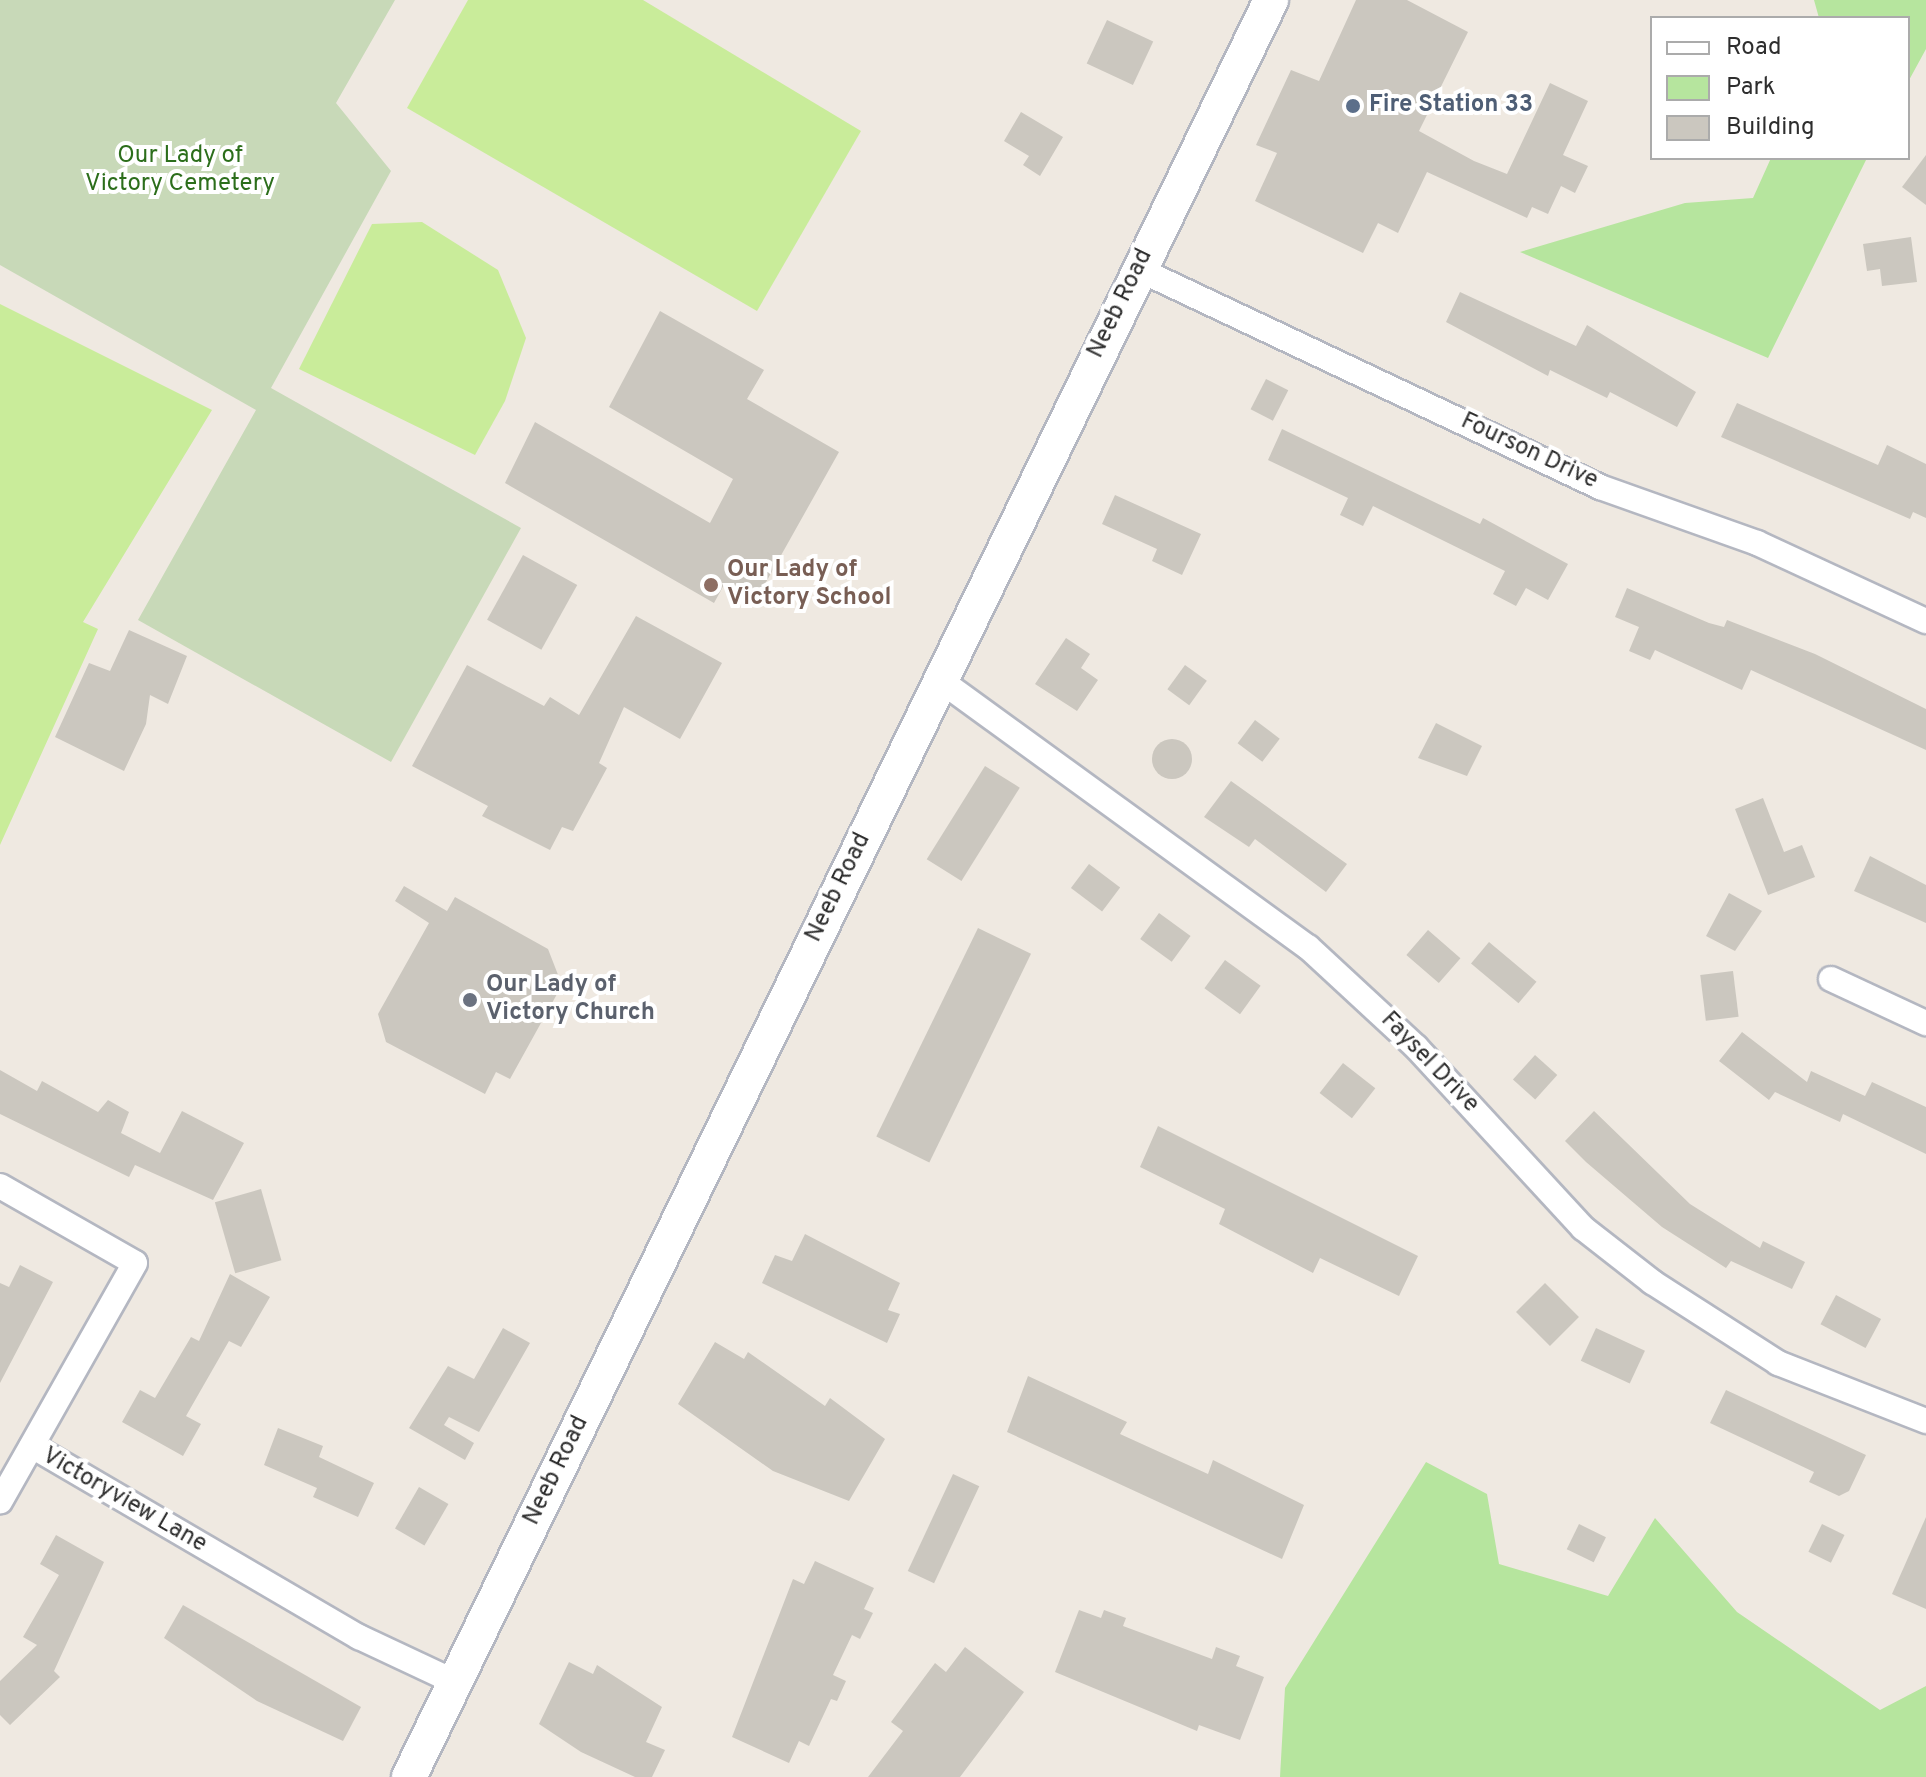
<!DOCTYPE html>
<html>
<head>
<meta charset="utf-8">
<style>
	body { margin:0 }
	#map { position:relative; width:1926px; height:1777px; overflow:hidden; background:#efe9e1; font-family:Overpass,sans-serif }
	div>[style] { position:absolute }
	.green>* { inset:0; background:#b6e59e }
	.cemetery>* { inset:0; background:#c8d9b8 }
	.pitch>* { inset:0; background:#c9ec9a }
	.building>* { inset:0; background:#cbc7bf; transform-origin:0 0 }
	.round { border-radius:50% }
	.roads { filter:drop-shadow(2px 0 #b4b7c1) drop-shadow(-2px 0 #b4b7c1) drop-shadow(0 2px #b4b7c1) drop-shadow(0 -2px #b4b7c1) }
	.street>* { height:24px; margin:-12px; padding:0 12px; transform-origin:12px; border-radius:12px; background:#fff }
	.secondary>* { height:34px; margin:-17px; padding:0 17px; transform-origin:17px; border-radius:17px; background:#fff }
	.dots>* { width:22px; height:22px; translate:-50% -50%; box-sizing:border-box; border:4px solid #fff; border-radius:50% }
	span { translate:-50% -50%; white-space:nowrap; text-align:center; line-height:1.15; -webkit-text-stroke:8px #fff; paint-order:stroke }
	.service-label { font-size:24px; color:#4e5e75; font-weight:700 }
	.left { translate:0 -50%; text-align:left }
	.park-label { font-size:24px; color:#2c6e1b }
	.street-label { font-size:24px; color:#2e2e2e }
	.education-label { font-size:24px; color:#785e54; font-weight:700 }
	.worship-label { font-size:24px; color:#5b616d; font-weight:700 }
	.legend { position:absolute; left:1650px; top:16px; width:260px; height:144px; box-sizing:border-box; background:#fff; border:2px solid #ababab; margin:0; padding:10px 14px; list-style:none; font-size:24px; color:#2e2e2e }
	.legend li { display:flex; align-items:center; gap:16px; height:40px }
	.legend b { width:40px; border:2px solid #ababab }
</style>
</head>
<body>
<div id="map">
	<div class="green">
		<div style="clip-path:polygon(1814px 0,1926px 0,1926px 49px,1908px 82px,1908px 18px,1819px 18px)"></div>
		<div style="clip-path:polygon(1771px 158px,1867px 158px,1768px 358px,1520px 252px,1685px 203px,1753px 198px)"></div>
		<div style="clip-path:polygon(1426px 1462px,1487px 1494px,1499px 1564px,1608px 1596px,1655px 1518px,1737px 1612px,1880px 1710px,1926px 1686px,1926px 1777px,1280px 1777px,1285px 1688px)"></div>
	</div>
	<div class="cemetery">
		<div style="clip-path:polygon(0 0,395px 0,336px 103px,391px 171px,271px 388px,521px 528px,391px 762px,138px 620px,256px 410px,0 265px)"></div>
	</div>
	<div class="pitch">
		<div style="clip-path:polygon(468px 0,643px 0,861px 131px,757px 311px,407px 108px)"></div>
		<div style="clip-path:polygon(422px 222px,498px 270px,526px 338px,505px 401px,475px 455px,299px 369px,372px 224px)"></div>
		<div style="clip-path:polygon(0 304px,212px 410px,83px 622px,98px 629px,0 845px)"></div>
	</div>
	<div class="building">
		<div style="clip-path:polygon(1356px 0,1407px 0,1468px 32px,1419px 131px,1474px 161px,1507px 174px,1550px 83px,1588px 101px,1563px 155px,1588px 166px,1575px 193px,1561px 186px,1548px 214px,1532px 207px,1527px 218px,1427px 172px,1398px 233px,1378px 223px,1363px 253px,1255px 201px,1277px 153px,1256px 145px,1291px 70px,1319px 81px)"></div>
		<div style="left:1107px;top:20px;width:51px;height:48px;rotate:25deg"></div>
		<div style="clip-path:polygon(1021px 112px,1063px 137px,1040px 176px,1023px 165px,1029px 156px,1004px 141px)"></div>
		<div style="clip-path:polygon(1926px 155px,1926px 205px,1902px 187px)"></div>
		<div style="clip-path:polygon(1911px 237px,1917px 282px,1882px 286px,1880px 269px,1867px 271px,1863px 244px)"></div>
		<div style="clip-path:polygon(1460px 292px,1576px 346px,1587px 325px,1696px 392px,1677px 427px,1610px 392px,1607px 398px,1550px 370px,1548px 376px,1446px 322px)"></div>
		<div style="clip-path:polygon(660px 311px,764px 370px,747px 399px,839px 452px,756px 600px,725px 583px,714px 603px,505px 483px,535px 422px,710px 523px,733px 479px,609px 407px)"></div>
		<div style="left:1266px;top:379px;width:25px;height:34px;rotate:27deg"></div>
		<div style="clip-path:polygon(1737px 403px,1878px 465px,1887px 445px,1926px 464px,1926px 518px,1913px 512px,1910px 519px,1721px 437px)"></div>
		<div style="clip-path:polygon(1282px 429px,1480px 524px,1483px 518px,1568px 564px,1548px 600px,1526px 588px,1516px 606px,1493px 594px,1505px 571px,1373px 506px,1363px 526px,1340px 515px,1348px 498px,1268px 460px)"></div>
		<div style="clip-path:polygon(1115px 495px,1201px 534px,1182px 575px,1152px 561px,1157px 549px,1102px 524px)"></div>
		<div style="left:523px;top:555px;width:62px;height:74px;rotate:29deg"></div>
		<div style="clip-path:polygon(1627px 588px,1709px 623px,1724px 627px,1727px 620px,1815px 654px,1926px 709px,1926px 750px,1751px 670px,1742px 690px,1655px 650px,1650px 660px,1629px 651px,1639px 627px,1615px 617px)"></div>
		<div style="clip-path:polygon(636px 616px,722px 663px,680px 739px,624px 707px,599px 763px,607px 768px,573px 831px,562px 827px,550px 850px,482px 816px,488px 806px,412px 766px,467px 665px,544px 706px,550px 697px,579px 715px)"></div>
		<div style="clip-path:polygon(129px 630px,187px 656px,168px 704px,150px 695px,146px 724px,124px 771px,55px 737px,89px 663px,110px 671px)"></div>
		<div style="clip-path:polygon(1066px 638px,1090px 654px,1081px 668px,1098px 680px,1077px 711px,1035px 684px)"></div>
		<div style="left:1185px;top:665px;width:27px;height:30px;rotate:36deg"></div>
		<div style="left:1255px;top:720px;width:31px;height:29px;rotate:37deg"></div>
		<div style="clip-path:polygon(1436px 723px,1482px 746px,1467px 776px,1418px 758px)"></div>
		<div class="round" style="left:1152px;top:739px;width:40px;height:40px"></div>
		<div style="left:985px;top:766px;width:41px;height:110px;rotate:32deg"></div>
		<div style="clip-path:polygon(1231px 781px,1347px 864px,1326px 892px,1255px 839px,1249px 847px,1204px 817px)"></div>
		<div style="clip-path:polygon(1763px 798px,1784px 852px,1802px 845px,1815px 877px,1768px 895px,1735px 809px)"></div>
		<div style="clip-path:polygon(1870px 856px,1926px 885px,1926px 923px,1854px 891px)"></div>
		<div style="left:1089px;top:864px;width:39px;height:30px;rotate:37deg"></div>
		<div style="clip-path:polygon(404px 886px,447px 911px,455px 897px,548px 949px,562px 985px,510px 1079px,496px 1072px,485px 1094px,386px 1042px,378px 1014px,429px 923px,395px 901px)"></div>
		<div style="clip-path:polygon(1729px 893px,1762px 911px,1735px 951px,1706px 936px)"></div>
		<div style="left:1159px;top:913px;width:39px;height:32px;rotate:36deg"></div>
		<div style="left:978px;top:928px;width:59px;height:232px;rotate:26deg"></div>
		<div style="left:1428px;top:930px;width:43px;height:33px;rotate:41deg"></div>
		<div style="left:1489px;top:942px;width:62px;height:28px;rotate:40deg"></div>
		<div style="left:1225px;top:960px;width:44px;height:35px;rotate:36deg"></div>
		<div style="left:1733px;top:971px;width:46px;height:33px;rotate:83deg"></div>
		<div style="clip-path:polygon(1742px 1032px,1807px 1082px,1811px 1071px,1865px 1096px,1872px 1082px,1926px 1107px,1926px 1154px,1843px 1114px,1840px 1122px,1775px 1092px,1769px 1100px,1719px 1061px)"></div>
		<div style="left:1535px;top:1055px;width:30px;height:33px;rotate:42deg"></div>
		<div style="left:1343px;top:1063px;width:41px;height:38px;rotate:38deg"></div>
		<div style="clip-path:polygon(0 1070px,37px 1091px,42px 1081px,98px 1112px,108px 1100px,129px 1112px,121px 1133px,160px 1153px,182px 1111px,244px 1143px,213px 1200px,135px 1165px,129px 1177px,0 1114px)"></div>
		<div style="clip-path:polygon(1594px 1111px,1690px 1204px,1760px 1248px,1763px 1241px,1805px 1262px,1792px 1289px,1731px 1261px,1726px 1268px,1662px 1227px,1586px 1162px,1565px 1141px)"></div>
		<div style="clip-path:polygon(1158px 1126px,1418px 1256px,1399px 1296px,1320px 1258px,1313px 1273px,1219px 1224px,1225px 1209px,1140px 1167px)"></div>
		<div style="left:261px;top:1189px;width:74px;height:48px;rotate:74deg"></div>
		<div style="clip-path:polygon(805px 1234px,900px 1283px,888px 1310px,900px 1314px,887px 1343px,762px 1283px,775px 1255px,792px 1261px)"></div>
		<div style="clip-path:polygon(20px 1265px,53px 1282px,0 1383px,0 1283px,9px 1287px)"></div>
		<div style="clip-path:polygon(230px 1274px,270px 1297px,241px 1347px,229px 1341px,186px 1416px,201px 1424px,183px 1456px,122px 1422px,140px 1390px,155px 1398px,191px 1337px,199px 1341px)"></div>
		<div style="left:1545px;top:1283px;width:48px;height:41px;rotate:45deg"></div>
		<div style="left:1836px;top:1295px;width:51px;height:33px;rotate:28deg"></div>
		<div style="clip-path:polygon(503px 1328px,530px 1343px,479px 1432px,449px 1417px,444px 1425px,474px 1443px,465px 1460px,409px 1428px,448px 1366px,474px 1379px)"></div>
		<div style="left:1596px;top:1328px;width:54px;height:36px;rotate:25deg"></div>
		<div style="clip-path:polygon(715px 1342px,744px 1359px,748px 1352px,825px 1406px,830px 1398px,885px 1439px,849px 1501px,773px 1471px,678px 1404px)"></div>
		<div style="clip-path:polygon(1028px 1376px,1127px 1422px,1120px 1434px,1208px 1474px,1213px 1460px,1304px 1505px,1282px 1559px,1007px 1432px)"></div>
		<div style="clip-path:polygon(1726px 1390px,1866px 1455px,1849px 1491px,1839px 1496px,1809px 1482px,1814px 1472px,1710px 1423px)"></div>
		<div style="clip-path:polygon(278px 1428px,323px 1446px,319px 1457px,374px 1483px,358px 1517px,313px 1497px,317px 1488px,264px 1465px)"></div>
		<div style="left:953px;top:1474px;width:29px;height:107px;rotate:25deg"></div>
		<div style="left:419px;top:1487px;width:34px;height:48px;rotate:30deg"></div>
		<div style="clip-path:polygon(1926px 1517px,1926px 1609px,1892px 1594px)"></div>
		<div style="left:1579px;top:1524px;width:30px;height:28px;rotate:26deg"></div>
		<div style="left:1822px;top:1524px;width:25px;height:31px;rotate:26deg"></div>
		<div style="clip-path:polygon(56px 1535px,104px 1562px,54px 1671px,60px 1677px,10px 1725px,0 1715px,0 1681px,37px 1645px,23px 1637px,59px 1575px,40px 1564px)"></div>
		<div style="clip-path:polygon(815px 1561px,874px 1588px,864px 1609px,873px 1613px,860px 1639px,852px 1635px,833px 1675px,846px 1681px,837px 1701px,831px 1699px,809px 1746px,799px 1741px,789px 1763px,732px 1737px,793px 1579px,804px 1584px)"></div>
		<div style="clip-path:polygon(183px 1605px,361px 1707px,343px 1741px,257px 1701px,164px 1638px)"></div>
		<div style="clip-path:polygon(1079px 1610px,1101px 1618px,1104px 1610px,1126px 1618px,1123px 1626px,1212px 1659px,1216px 1647px,1240px 1656px,1236px 1666px,1264px 1677px,1240px 1740px,1199px 1725px,1197px 1731px,1055px 1672px)"></div>
		<div style="clip-path:polygon(965px 1647px,1024px 1692px,960px 1777px,868px 1777px,903px 1731px,891px 1722px,935px 1663px,946px 1672px)"></div>
		<div style="clip-path:polygon(569px 1662px,593px 1674px,597px 1665px,662px 1707px,646px 1742px,665px 1750px,652px 1777px,635px 1777px,581px 1752px,539px 1724px)"></div>
	</div>
	<div class="roads">
		<div class="street">
			<div style="left:1138px;top:269px;width:511px;rotate:25.26deg"></div>
			<div style="left:1600px;top:487px;width:167px;rotate:19.6deg"></div>
			<div style="left:1757px;top:543px;width:186px;rotate:24.8deg"></div>
			<div style="left:940px;top:680px;width:455px;rotate:36deg"></div>
			<div style="left:1308px;top:947px;width:147px;rotate:42.8deg"></div>
			<div style="left:1416px;top:1047px;width:246px;rotate:47.3deg"></div>
			<div style="left:1583px;top:1228px;width:88px;rotate:38deg"></div>
			<div style="left:1652px;top:1282px;width:150px;rotate:32.7deg"></div>
			<div style="left:1778px;top:1363px;width:159px;rotate:21.4deg"></div>
			<div style="left:1831px;top:979px;width:105px;rotate:24.9deg"></div>
			<div style="left:0;top:1186px;width:155px;rotate:29.7deg"></div>
			<div style="left:135px;top:1263px;width:274px;rotate:119.5deg"></div>
			<div style="left:32px;top:1446px;width:379px;rotate:30.3deg"></div>
			<div style="left:359px;top:1637px;width:106px;rotate:25.1deg"></div>
		</div>
		<div class="secondary">
			<div style="left:409px;top:1777px;width:1975px;rotate:-64.12deg"></div>
		</div>
	</div>
	<div class="dots">
		<div style="left:1353px;top:106px;background:#5c6f8a"></div>
		<div style="left:711px;top:585px;background:#8d6e63"></div>
		<div style="left:470px;top:1000px;background:#6b7280"></div>
	</div>
	<div class="service-label">
		<span class="left" style="left:1369px;top:106px">Fire Station 33</span>
	</div>
	<div class="park-label">
		<span style="left:180px;top:171px">Our Lady of<br>Victory Cemetery</span>
	</div>
	<div class="street-label">
		<span style="left:1121px;top:304px;rotate:-64deg">Neeb Road</span>
		<span style="left:1529px;top:452px;rotate:25deg">Fourson Drive</span>
		<span style="left:839px;top:888px;rotate:-64deg">Neeb Road</span>
		<span style="left:1429px;top:1063px;rotate:46deg">Faysel Drive</span>
		<span style="left:557px;top:1471px;rotate:-64deg">Neeb Road</span>
		<span style="left:124px;top:1501px;rotate:30deg">Victoryview Lane</span>
	</div>
	<div class="education-label">
		<span class="left" style="left:727px;top:585px">Our Lady of<br>Victory School</span>
	</div>
	<div class="worship-label">
		<span class="left" style="left:486px;top:1000px">Our Lady of<br>Victory Church</span>
	</div>
	<ul class="legend">
	<li><b style="height:10px;background:#fff"></b>Road</li>
	<li><b style="height:22px;background:#b6e59e"></b>Park</li>
	<li><b style="height:22px;background:#cbc7bf"></b>Building</li>
	</ul>
</div>
</body>
</html>
